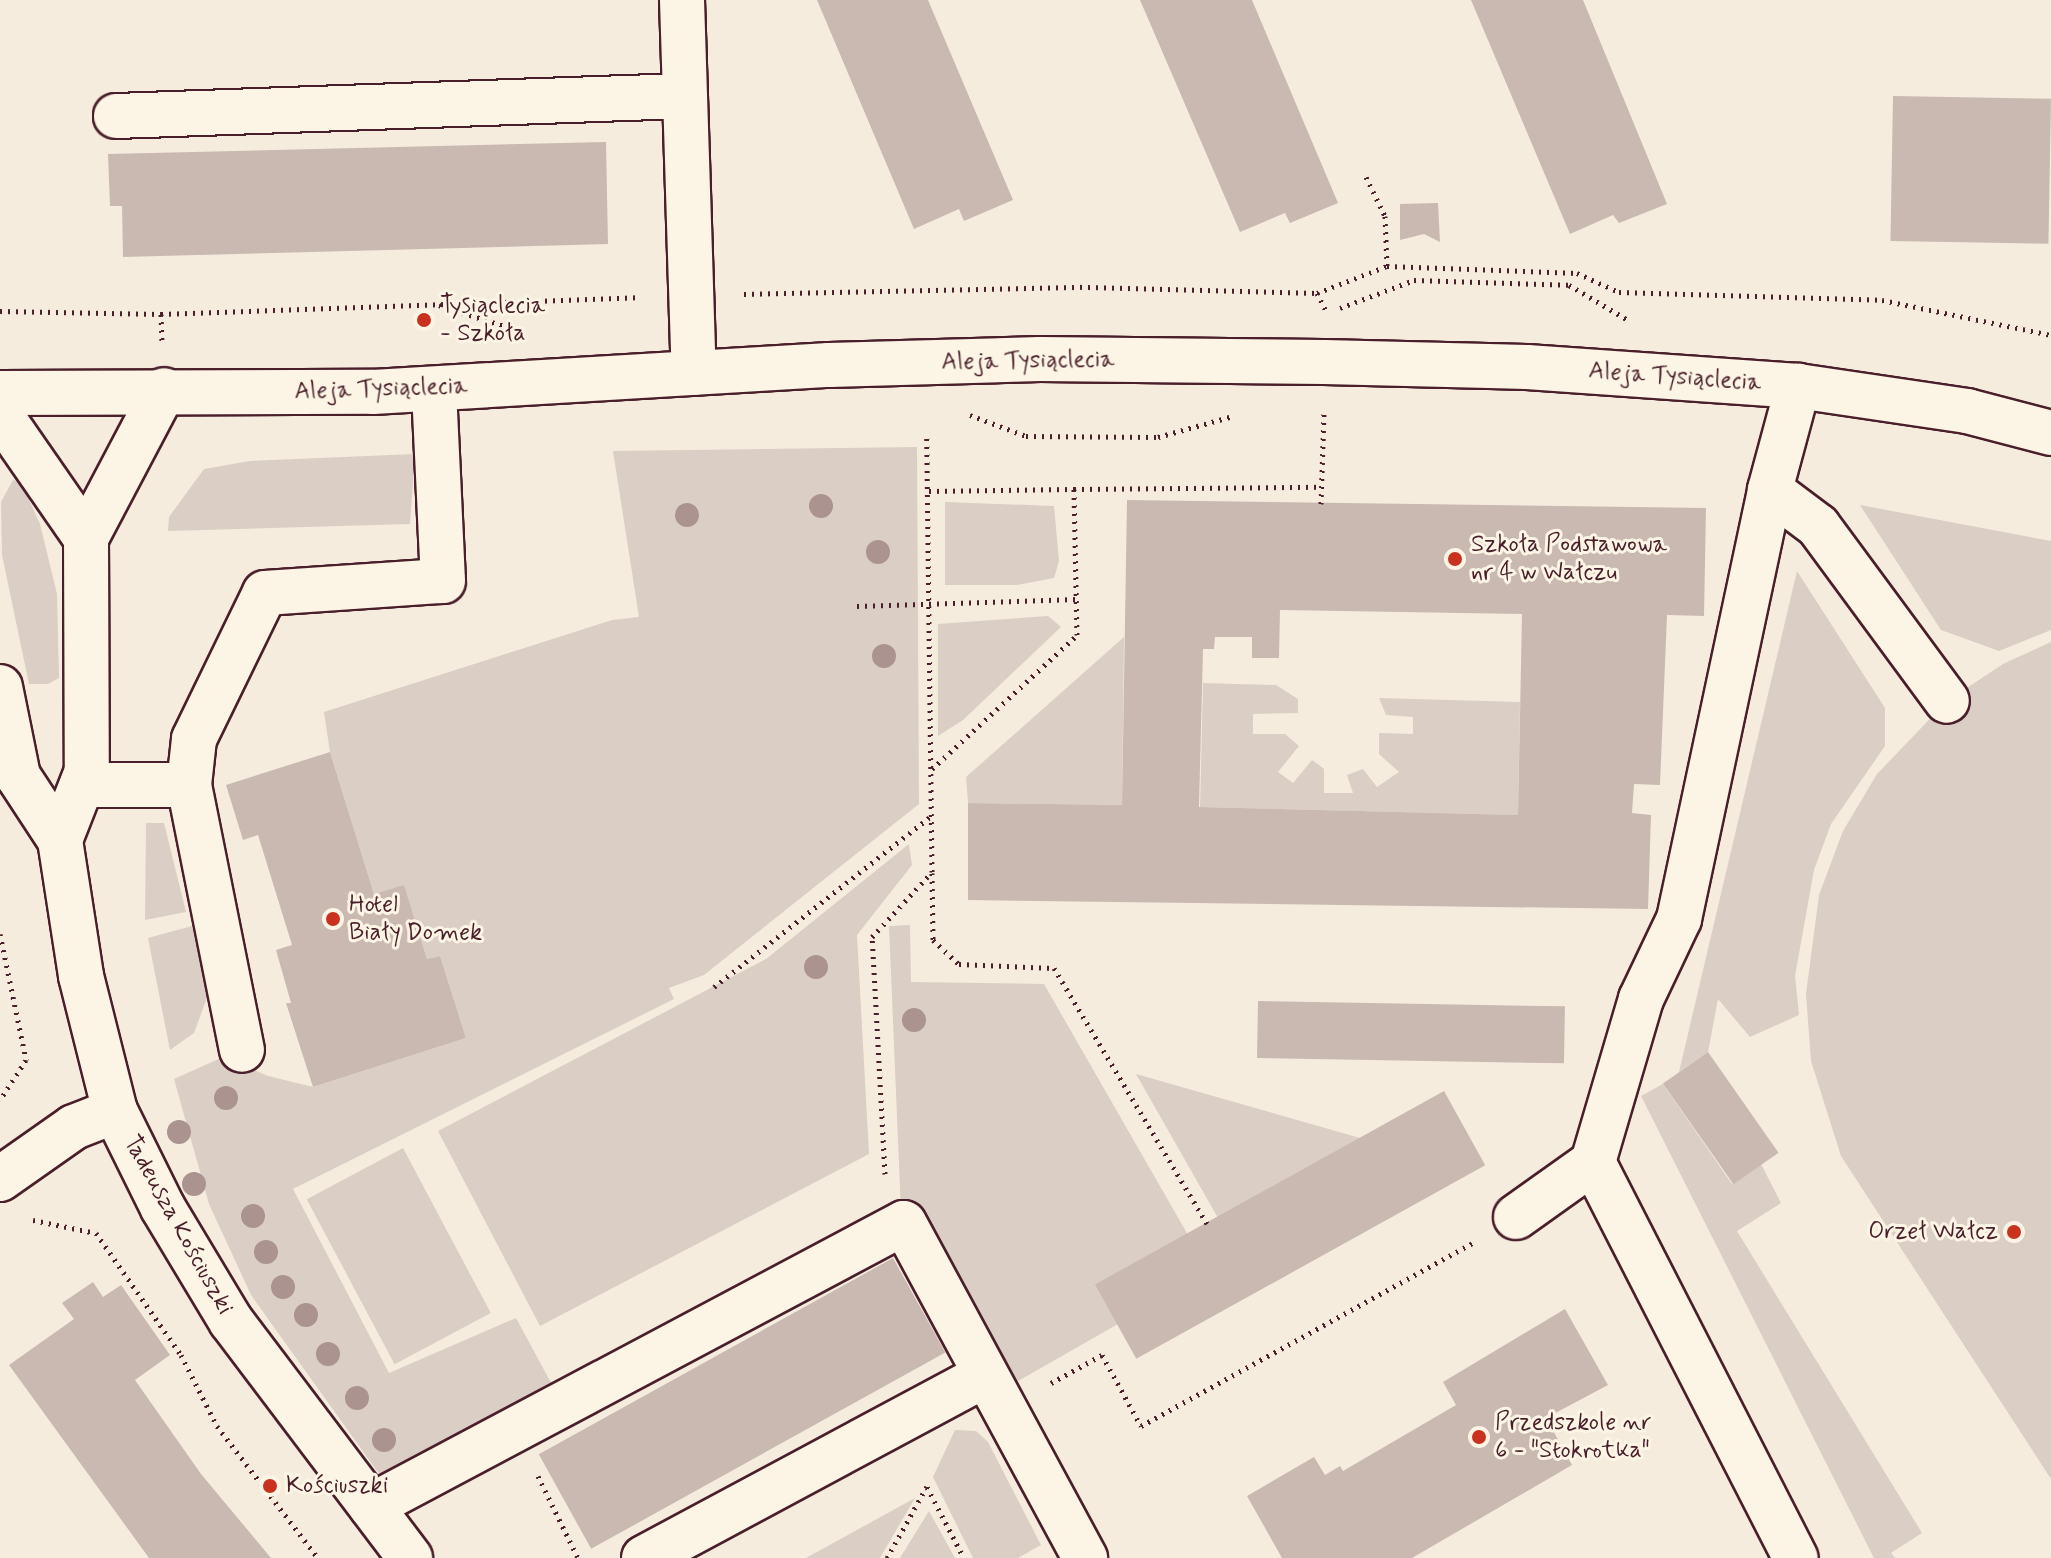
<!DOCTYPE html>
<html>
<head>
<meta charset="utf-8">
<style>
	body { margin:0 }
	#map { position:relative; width:2051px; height:1558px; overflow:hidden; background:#f5ecde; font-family:Mynerve,sans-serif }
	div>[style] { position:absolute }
	.green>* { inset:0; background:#dbcec4; transform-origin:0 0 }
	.building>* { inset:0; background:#cab9b1; transform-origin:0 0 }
	.path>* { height:5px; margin-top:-2.5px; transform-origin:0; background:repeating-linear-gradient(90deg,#4a1f2b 0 2px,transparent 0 8px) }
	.roads { filter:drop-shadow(2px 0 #4a1f2b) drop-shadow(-2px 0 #4a1f2b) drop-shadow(0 2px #4a1f2b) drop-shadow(0 -2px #4a1f2b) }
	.minor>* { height:44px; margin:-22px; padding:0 22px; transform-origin:22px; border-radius:22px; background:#fcf5e5 }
	.major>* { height:44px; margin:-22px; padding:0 22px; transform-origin:22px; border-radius:22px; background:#fcf5e5 }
	.trees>* { width:24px; height:24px; margin:-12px; border-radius:50%; background:#ab9390 }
	.dots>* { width:22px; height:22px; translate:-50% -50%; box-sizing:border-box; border:4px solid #fcf5e5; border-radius:50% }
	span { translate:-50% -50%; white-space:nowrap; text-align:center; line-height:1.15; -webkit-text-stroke:6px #fcf5e5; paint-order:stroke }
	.poi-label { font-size:24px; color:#4a1f2b }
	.left { translate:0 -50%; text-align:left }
	.right { translate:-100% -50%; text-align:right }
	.street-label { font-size:24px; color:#4a1f2b }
</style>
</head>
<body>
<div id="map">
	<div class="green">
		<div style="clip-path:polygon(917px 447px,919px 804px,704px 975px,669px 988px,674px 999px,293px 1189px,389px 1373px,516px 1318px,556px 1392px,382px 1478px,251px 1295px,209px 1204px,174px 1079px,223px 1057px,268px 1076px,313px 1087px,466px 1038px,440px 956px,427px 959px,404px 886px,374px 894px,330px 752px,324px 712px,612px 620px,639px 617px,613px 451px)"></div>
		<div style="clip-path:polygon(415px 454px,410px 524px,168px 531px,169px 517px,204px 469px,250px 461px)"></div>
		<div style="clip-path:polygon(13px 480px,21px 482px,40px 524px,57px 594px,59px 678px,48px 684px,29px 684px,2px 555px,1px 502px)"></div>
		<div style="clip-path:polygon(945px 502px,1054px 506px,1059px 561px,1054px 578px,1017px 585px,945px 585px)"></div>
		<div style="clip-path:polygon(1860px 505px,2051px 541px,2051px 630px,1999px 651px,1941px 630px)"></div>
		<div style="clip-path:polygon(1797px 571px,1885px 708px,1885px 746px,1831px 824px,1814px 870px,1795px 976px,1799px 1015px,1750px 1037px,1718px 999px,1708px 1052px,1679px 1072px)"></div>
		<div style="clip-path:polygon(1048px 616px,1061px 627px,963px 720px,938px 736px,938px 624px)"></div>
		<div style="clip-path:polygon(1124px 637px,1122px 805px,968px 803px,966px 777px)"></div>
		<div style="clip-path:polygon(2051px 642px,2051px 1479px,1841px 1156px,1811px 1061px,1806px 994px,1819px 895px,1843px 831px,1877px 774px,1947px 701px,2003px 664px)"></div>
		<div style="clip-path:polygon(1203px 683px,1276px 685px,1298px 699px,1298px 713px,1253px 714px,1253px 734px,1285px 734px,1299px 746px,1278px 772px,1293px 783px,1312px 760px,1324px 769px,1324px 793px,1353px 793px,1347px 775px,1363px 769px,1377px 787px,1399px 772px,1379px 754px,1379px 733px,1413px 734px,1413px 717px,1386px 715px,1379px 698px,1520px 702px,1518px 815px,1200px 807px)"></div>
		<div style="clip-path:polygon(146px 823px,164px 823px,186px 912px,145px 920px)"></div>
		<div style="clip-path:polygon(909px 844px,912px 865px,857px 935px,869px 1154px,540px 1326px,438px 1131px,766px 959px)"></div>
		<div style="clip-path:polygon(910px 925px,911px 982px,1044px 984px,1188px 1235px,1118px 1324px,1006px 1388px,901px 1212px,889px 926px)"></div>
		<div style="clip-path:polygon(192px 926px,208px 995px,194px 1033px,170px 1050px,148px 938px)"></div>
		<div style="clip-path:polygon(1136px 1074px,1360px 1138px,1218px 1218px)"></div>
		<div style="clip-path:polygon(1663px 1084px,1732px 1184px,1761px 1164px,1781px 1203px,1737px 1231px,1922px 1533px,1891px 1553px,1895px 1558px,1874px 1558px,1641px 1096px)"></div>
		<div style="left:403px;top:1148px;width:187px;height:109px;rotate:62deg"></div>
		<div style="clip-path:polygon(955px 1430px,976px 1431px,988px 1442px,1041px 1545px,1018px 1558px,973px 1558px,933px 1477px)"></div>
		<div style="clip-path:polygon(915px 1498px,880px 1558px,806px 1558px)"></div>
		<div style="clip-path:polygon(929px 1511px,955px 1558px,900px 1558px)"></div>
	</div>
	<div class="building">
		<div style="clip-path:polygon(817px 0,928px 0,1013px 200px,964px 221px,959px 209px,914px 229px)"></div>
		<div style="clip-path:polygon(1140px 0,1252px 0,1338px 203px,1290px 223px,1285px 213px,1240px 232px)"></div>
		<div style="clip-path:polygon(1471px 0,1583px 0,1667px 204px,1619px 223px,1613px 215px,1570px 234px)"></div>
		<div style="left:1893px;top:96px;width:158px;height:145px;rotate:1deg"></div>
		<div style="clip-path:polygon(606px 142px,608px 244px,123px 257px,122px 206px,110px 206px,108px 154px)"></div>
		<div style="clip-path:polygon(1438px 203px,1440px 242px,1424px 234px,1400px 240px,1400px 204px)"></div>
		<div style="clip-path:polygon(evenodd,1127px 500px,1706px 508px,1704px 616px,1667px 615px,1660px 785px,1634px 784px,1632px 813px,1651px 815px,1648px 909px,968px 900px,968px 803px,1122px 805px,1127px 500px,1280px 610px,1522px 614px,1518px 815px,1199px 807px,1203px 649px,1214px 649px,1215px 637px,1252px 637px,1252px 658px,1279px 658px,1280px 610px)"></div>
		<div style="clip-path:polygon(330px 752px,374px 894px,404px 885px,427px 959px,440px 956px,466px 1038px,313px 1087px,286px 1003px,291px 1003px,276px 950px,292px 945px,258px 835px,243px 840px,226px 785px)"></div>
		<div style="left:1258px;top:1001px;width:307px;height:57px;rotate:1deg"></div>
		<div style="left:1708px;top:1052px;width:123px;height:55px;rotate:55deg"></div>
		<div style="left:1444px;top:1091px;width:85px;height:399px;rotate:61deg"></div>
		<div style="left:893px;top:1258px;width:108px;height:405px;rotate:61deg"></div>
		<div style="clip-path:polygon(93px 1282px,103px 1297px,121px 1285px,170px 1355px,135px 1380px,201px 1474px,271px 1558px,149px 1558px,9px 1365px,74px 1319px,62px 1303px)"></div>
		<div style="clip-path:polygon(1565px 1309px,1608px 1385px,1546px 1418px,1572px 1465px,1412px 1558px,1282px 1558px,1247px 1496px,1314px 1457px,1325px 1475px,1340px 1466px,1343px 1471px,1456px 1405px,1443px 1382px)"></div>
	</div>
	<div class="path">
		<div style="left:1366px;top:177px;width:43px;rotate:64deg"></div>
		<div style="left:1385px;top:216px;width:50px;rotate:87.7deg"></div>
		<div style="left:1317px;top:293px;width:20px;rotate:63deg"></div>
		<div style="left:744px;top:294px;width:344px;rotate:-1.2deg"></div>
		<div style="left:1088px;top:287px;width:229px;rotate:1.5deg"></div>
		<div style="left:1317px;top:293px;width:75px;rotate:-21.1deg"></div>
		<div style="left:1387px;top:266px;width:190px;rotate:2.1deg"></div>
		<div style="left:1577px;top:273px;width:46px;rotate:24.3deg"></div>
		<div style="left:1619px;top:292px;width:263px;rotate:1.7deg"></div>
		<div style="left:1882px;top:300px;width:173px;rotate:11.7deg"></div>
		<div style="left:439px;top:305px;width:82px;rotate:17.8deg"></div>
		<div style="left:1340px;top:308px;width:79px;rotate:-20.7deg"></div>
		<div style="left:1414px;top:280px;width:155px;rotate:1.8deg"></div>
		<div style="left:1569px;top:285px;width:69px;rotate:30.7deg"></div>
		<div style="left:0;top:311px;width:161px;rotate:1.1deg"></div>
		<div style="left:161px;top:314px;width:477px;rotate:-2deg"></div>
		<div style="left:161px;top:314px;width:27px;rotate:88deg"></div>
		<div style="left:970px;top:415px;width:60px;rotate:20.6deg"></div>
		<div style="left:1026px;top:436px;width:132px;rotate:0.4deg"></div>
		<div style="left:1158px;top:437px;width:78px;rotate:-15.6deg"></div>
		<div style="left:929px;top:491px;width:145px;rotate:-0.8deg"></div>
		<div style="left:1321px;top:504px;width:91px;rotate:-88.1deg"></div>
		<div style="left:857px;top:606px;width:220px;rotate:-1.8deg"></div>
		<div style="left:932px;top:769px;width:197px;rotate:-42.7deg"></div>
		<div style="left:1077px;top:635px;width:146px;rotate:-91.2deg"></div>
		<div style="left:1074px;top:489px;width:246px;rotate:-0.5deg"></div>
		<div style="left:932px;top:873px;width:67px;rotate:89.1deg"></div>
		<div style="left:933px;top:940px;width:35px;rotate:43deg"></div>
		<div style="left:959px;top:964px;width:95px;rotate:2.4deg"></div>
		<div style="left:1054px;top:968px;width:298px;rotate:59.1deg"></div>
		<div style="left:0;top:934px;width:129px;rotate:78.3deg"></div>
		<div style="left:26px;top:1060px;width:48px;rotate:123deg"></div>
		<div style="left:714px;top:987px;width:276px;rotate:-38.2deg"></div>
		<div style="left:885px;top:1174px;width:237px;rotate:-93.1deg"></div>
		<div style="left:872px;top:937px;width:88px;rotate:-47.3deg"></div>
		<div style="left:932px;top:872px;width:438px;rotate:-90.7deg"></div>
		<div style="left:33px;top:1220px;width:64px;rotate:11.7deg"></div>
		<div style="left:96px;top:1233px;width:149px;rotate:55.1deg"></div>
		<div style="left:181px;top:1355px;width:80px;rotate:63.1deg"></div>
		<div style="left:217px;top:1426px;width:166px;rotate:52.6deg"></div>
		<div style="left:1051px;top:1383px;width:58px;rotate:-28.8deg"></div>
		<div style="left:1102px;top:1355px;width:81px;rotate:61.2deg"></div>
		<div style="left:1141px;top:1426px;width:379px;rotate:-28.9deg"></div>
		<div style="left:538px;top:1476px;width:91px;rotate:64deg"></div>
		<div style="left:927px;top:1487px;width:80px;rotate:62.5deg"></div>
		<div style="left:887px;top:1558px;width:82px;rotate:-60.9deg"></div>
	</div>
	<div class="roads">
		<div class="minor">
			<div style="left:682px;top:0;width:373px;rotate:88.2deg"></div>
			<div style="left:116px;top:116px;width:568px;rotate:-2.02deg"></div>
			<div style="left:0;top:393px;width:373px;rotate:-0.2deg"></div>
			<div style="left:373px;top:392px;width:457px;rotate:-3.4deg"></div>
			<div style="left:829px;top:365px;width:211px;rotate:-1.6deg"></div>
			<div style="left:1040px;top:359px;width:284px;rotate:0.6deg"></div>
			<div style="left:1324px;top:362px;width:203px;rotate:1.4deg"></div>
			<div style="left:1527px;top:367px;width:272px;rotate:4deg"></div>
			<div style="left:1798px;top:386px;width:171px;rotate:8.4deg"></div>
			<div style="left:1967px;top:411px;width:87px;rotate:14.7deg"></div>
			<div style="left:1770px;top:490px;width:60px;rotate:36.9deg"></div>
			<div style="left:1818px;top:526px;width:217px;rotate:53.6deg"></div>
			<div style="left:82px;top:785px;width:107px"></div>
			<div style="left:189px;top:785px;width:270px;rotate:78.7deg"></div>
			<div style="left:189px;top:785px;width:46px;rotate:-83.8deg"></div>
			<div style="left:194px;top:739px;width:162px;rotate:-64.1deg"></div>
			<div style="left:265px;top:593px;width:178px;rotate:-3.9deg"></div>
			<div style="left:443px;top:581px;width:191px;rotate:-92.7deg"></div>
			<div style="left:1593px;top:1162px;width:445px;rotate:62.9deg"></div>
			<div style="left:0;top:1179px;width:90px;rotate:-35.1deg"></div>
			<div style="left:74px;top:1127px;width:44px;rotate:-21.3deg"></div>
			<div style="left:1516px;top:1217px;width:95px;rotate:-35.5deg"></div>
			<div style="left:1593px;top:1162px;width:170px;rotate:-73.6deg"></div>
			<div style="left:1641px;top:999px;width:89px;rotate:-64.6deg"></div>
			<div style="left:1679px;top:919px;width:439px;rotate:-78deg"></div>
			<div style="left:1770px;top:490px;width:108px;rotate:-74.9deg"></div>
			<div style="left:371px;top:1506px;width:603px;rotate:-27.97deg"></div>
			<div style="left:904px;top:1223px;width:381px;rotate:61.6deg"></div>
			<div style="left:644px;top:1558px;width:385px;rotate:-28.2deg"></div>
		</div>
		<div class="major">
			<div style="left:0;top:414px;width:151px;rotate:55.3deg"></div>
			<div style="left:86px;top:538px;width:233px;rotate:89.8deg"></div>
			<div style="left:87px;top:771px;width:74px;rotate:111.4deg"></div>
			<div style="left:86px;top:538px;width:167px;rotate:-62.2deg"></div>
			<div style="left:0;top:687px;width:91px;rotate:78.6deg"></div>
			<div style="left:18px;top:776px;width:77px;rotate:56.7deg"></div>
			<div style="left:60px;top:840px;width:138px;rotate:81.2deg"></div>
			<div style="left:81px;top:976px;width:139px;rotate:75.9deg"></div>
			<div style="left:115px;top:1111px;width:108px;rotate:63.7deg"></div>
			<div style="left:163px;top:1208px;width:132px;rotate:59deg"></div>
			<div style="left:231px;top:1321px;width:297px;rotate:52.9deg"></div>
		</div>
	</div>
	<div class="trees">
		<div style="left:821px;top:506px"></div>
		<div style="left:687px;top:515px"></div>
		<div style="left:878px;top:552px"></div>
		<div style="left:884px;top:656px"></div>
		<div style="left:816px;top:967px"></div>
		<div style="left:914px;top:1020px"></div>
		<div style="left:226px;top:1098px"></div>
		<div style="left:179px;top:1132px"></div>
		<div style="left:194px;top:1184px"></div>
		<div style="left:253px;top:1216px"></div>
		<div style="left:266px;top:1252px"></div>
		<div style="left:283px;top:1287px"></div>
		<div style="left:306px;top:1315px"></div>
		<div style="left:328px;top:1354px"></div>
		<div style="left:357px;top:1398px"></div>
		<div style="left:384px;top:1440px"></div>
	</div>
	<div class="dots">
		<div style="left:424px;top:320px;background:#c8321e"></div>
		<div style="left:1455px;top:559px;background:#c8321e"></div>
		<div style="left:333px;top:919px;background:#c8321e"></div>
		<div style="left:2014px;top:1232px;background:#c8321e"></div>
		<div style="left:1479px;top:1437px;background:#c8321e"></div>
		<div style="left:270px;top:1486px;background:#c8321e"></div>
	</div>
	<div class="poi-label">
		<span class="left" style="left:440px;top:320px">Tysiąclecia<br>- Szkoła</span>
		<span class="left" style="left:1471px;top:559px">Szkoła Podstawowa<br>nr 4 w Wałczu</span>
		<span class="left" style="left:349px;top:919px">Hotel<br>Biały Domek</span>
		<span class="right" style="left:1998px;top:1232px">Orzeł Wałcz</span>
		<span class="left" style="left:1495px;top:1437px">Przedszkole nr<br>6 - "Stokrotka"</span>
		<span class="left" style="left:286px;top:1486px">Kościuszki</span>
	</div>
	<div class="street-label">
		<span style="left:1028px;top:361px;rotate:-1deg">Aleja Tysiąclecia</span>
		<span style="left:1675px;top:377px;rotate:4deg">Aleja Tysiąclecia</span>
		<span style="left:381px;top:389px;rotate:-2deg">Aleja Tysiąclecia</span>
		<span style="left:178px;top:1225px;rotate:61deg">Tadeusza Kościuszki</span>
	</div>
</div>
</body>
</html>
